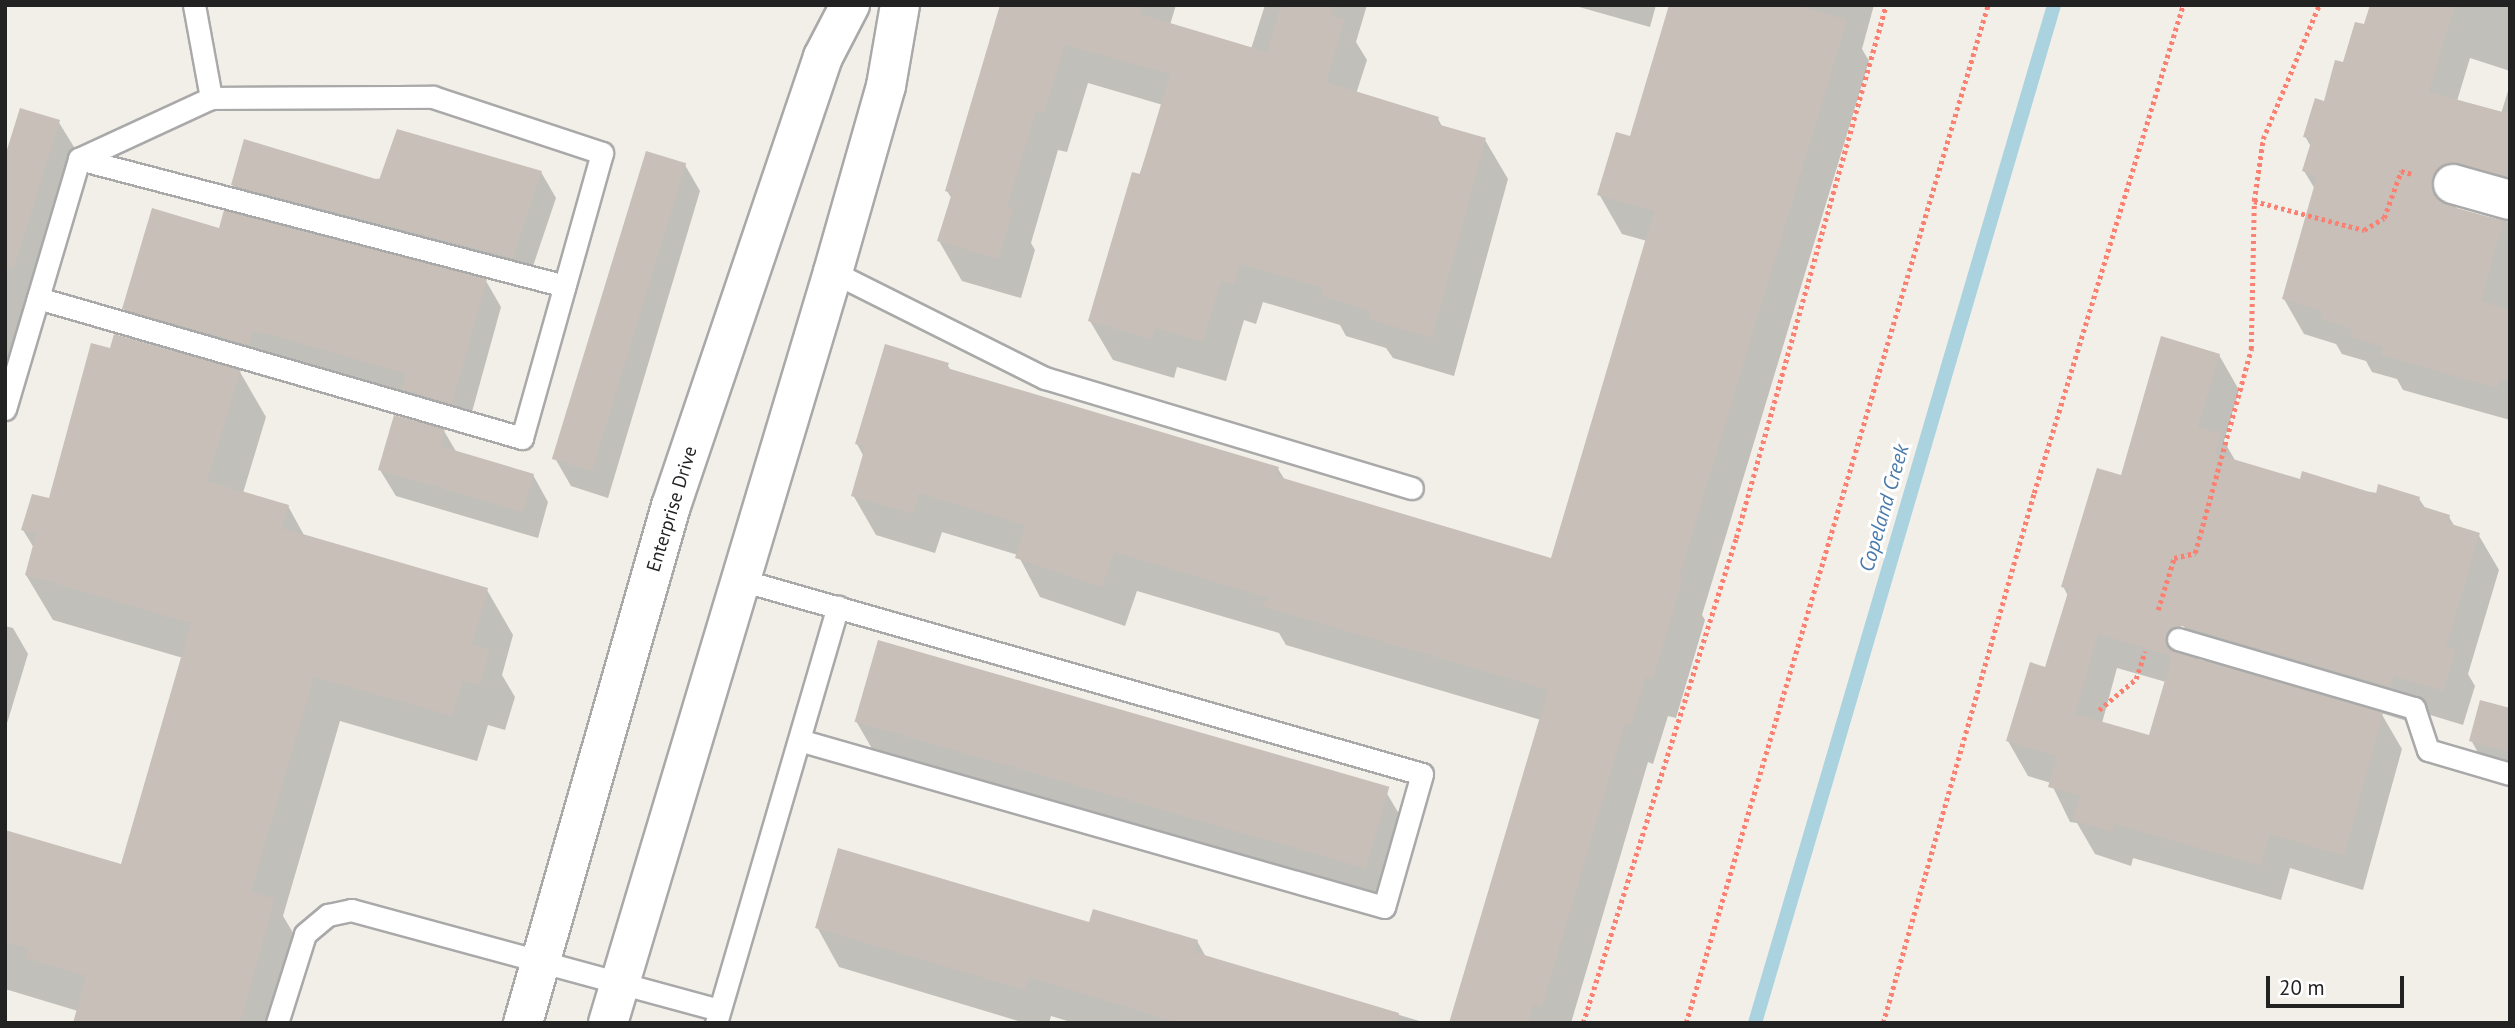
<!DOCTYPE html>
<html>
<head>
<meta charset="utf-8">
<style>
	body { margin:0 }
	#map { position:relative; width:2515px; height:1028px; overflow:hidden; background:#f2efe9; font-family:"PT Sans",sans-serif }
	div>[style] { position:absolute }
	.shadow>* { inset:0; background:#0003 }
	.stream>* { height:14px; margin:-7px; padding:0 7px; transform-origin:7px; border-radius:7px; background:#aad3df }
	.building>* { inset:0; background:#c7bfb8; transform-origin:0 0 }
	.path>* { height:4.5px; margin-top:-2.25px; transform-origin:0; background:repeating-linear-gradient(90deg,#fa8072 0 3.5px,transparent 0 7px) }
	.roads { filter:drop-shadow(2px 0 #a9a9a9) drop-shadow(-2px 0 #a9a9a9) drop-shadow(0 2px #a9a9a9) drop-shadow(0 -2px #a9a9a9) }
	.service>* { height:21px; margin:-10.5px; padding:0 10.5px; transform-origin:10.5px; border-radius:10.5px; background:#fff }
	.minor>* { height:38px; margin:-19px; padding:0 19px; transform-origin:19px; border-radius:19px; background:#fff }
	span { translate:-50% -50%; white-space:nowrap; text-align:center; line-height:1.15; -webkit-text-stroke:6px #fff; paint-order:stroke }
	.street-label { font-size:19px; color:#222 }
	.water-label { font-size:21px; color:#4a7aab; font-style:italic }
	.frame { position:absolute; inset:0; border:7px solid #222; pointer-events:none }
	.scale { position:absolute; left:2266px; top:976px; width:138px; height:32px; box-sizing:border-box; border:4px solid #222; border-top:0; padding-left:9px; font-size:21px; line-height:24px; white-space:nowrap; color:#222; -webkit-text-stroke:5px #fff; paint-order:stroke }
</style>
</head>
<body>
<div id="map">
	<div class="shadow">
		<div style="clip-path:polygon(1010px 5px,1176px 5px,1170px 25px,1251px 49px,1265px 5px,1367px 5px,1356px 42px,1367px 60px,1356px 94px,1438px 119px,1443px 128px,1485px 140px,1508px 179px,1454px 376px,1393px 358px,1386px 348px,1346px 336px,1340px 325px,1263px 302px,1256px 324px,1244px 320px,1226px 381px,1177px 367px,1174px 378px,1113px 360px,1090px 321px,1163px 105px,1088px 83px,1067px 152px,1058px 150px,1031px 243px,1035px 250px,1021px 298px,962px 281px,939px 241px,952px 199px,947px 191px)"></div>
		<div style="clip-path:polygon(1572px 5px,1656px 5px,1650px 27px)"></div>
		<div style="clip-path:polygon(1761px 5px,1874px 5px,1862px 49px,1869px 61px,1702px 615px,1705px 620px,1676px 718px,1668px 716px,1653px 764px,1648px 762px,1571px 1023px,1450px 1023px,1541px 720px,1286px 645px,1279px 633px,1137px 591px,1125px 626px,1040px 597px,1018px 555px,942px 532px,935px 553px,876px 535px,853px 495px,864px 457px,857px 444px,947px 364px,951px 371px,1278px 469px,1285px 480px,1552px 560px,1647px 241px,1622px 234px,1599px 194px,1631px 138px)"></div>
		<div style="clip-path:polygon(2372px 5px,2510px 5px,2510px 71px,2470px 58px,2457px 101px,2501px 114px,2510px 84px,2510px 207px,2457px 204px,2456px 209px,2510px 222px,2510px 420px,2403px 390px,2397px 379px,2372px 372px,2366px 361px,2342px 354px,2336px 344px,2304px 334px,2284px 299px,2315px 189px,2304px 171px,2311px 147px,2305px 136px,2365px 26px)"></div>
		<div style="clip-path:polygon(58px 121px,74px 147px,5px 376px,5px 162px)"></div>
		<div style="clip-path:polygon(685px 165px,700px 191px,608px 498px,571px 486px,556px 460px)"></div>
		<div style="clip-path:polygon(541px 172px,556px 198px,527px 284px,248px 211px,233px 185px)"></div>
		<div style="clip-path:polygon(486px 281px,501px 307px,467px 430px,139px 335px,124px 308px)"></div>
		<div style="clip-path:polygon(evenodd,2219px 355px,2239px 390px,2224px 441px,2236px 462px,2301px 482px,2419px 499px,2426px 509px,2449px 517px,2455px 527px,2478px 534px,2499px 570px,2468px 674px,2475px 686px,2463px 725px,2414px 710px,2410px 722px,2381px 713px,2402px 749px,2363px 890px,2290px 868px,2281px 900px,2133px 858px,2131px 866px,2095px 854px,2077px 823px,2070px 822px,2051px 783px,2028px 776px,2008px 741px,2046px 669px,2068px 596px,2063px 586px,2122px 477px,2219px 355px,2179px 618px,2204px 661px,2200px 661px,2176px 620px,2179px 618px,2219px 355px,2117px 668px,2166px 682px,2150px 737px,2102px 723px,2117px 668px)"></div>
		<div style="clip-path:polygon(240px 372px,266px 417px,243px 493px,288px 506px,305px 537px,487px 590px,513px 635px,502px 675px,515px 697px,505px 730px,488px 725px,477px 761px,340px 721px,283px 916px,301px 946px,279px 1023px,74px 1023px,78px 1011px,5px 989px,5px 831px,122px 866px,183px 658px,53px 620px,26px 575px,34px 548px,23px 530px,50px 500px)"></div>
		<div style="clip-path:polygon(444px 431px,457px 453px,533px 475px,548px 502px,538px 538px,396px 496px,380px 470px)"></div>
		<div style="clip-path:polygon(5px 626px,13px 628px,28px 654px,5px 730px)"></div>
		<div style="clip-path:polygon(2510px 710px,2510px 781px,2491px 776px,2471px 740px)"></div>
		<div style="clip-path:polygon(856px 721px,1386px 792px,1408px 829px,1384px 907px,878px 759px)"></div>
		<div style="clip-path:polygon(1090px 924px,1197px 941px,1206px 957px,1426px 1023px,1074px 1023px,1051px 1016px,1049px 1023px,1025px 1023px,839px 967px,817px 927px)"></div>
	</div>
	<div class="stream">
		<div style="left:1755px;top:1023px;width:1061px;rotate:-73.63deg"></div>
	</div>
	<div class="building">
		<div style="clip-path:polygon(1000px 5px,1142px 5px,1140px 14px,1267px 52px,1281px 5px,1333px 5px,1330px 14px,1345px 19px,1326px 82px,1439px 117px,1437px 124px,1486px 138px,1432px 338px,1368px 319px,1370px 311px,1322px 296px,1324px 288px,1240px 264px,1234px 285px,1221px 281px,1203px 342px,1155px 328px,1151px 339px,1088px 321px,1132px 172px,1140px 174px,1170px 74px,1065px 45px,1044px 113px,1036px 111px,1007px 207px,1013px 209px,999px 259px,937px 241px,952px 193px,945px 191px)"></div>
		<div style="clip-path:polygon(1669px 5px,1798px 5px,1847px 20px,1679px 578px,1683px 579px,1653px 679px,1646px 677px,1631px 725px,1625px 724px,1542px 1007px,1534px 1004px,1528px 1023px,1449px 1023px,1548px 690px,1261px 606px,1269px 598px,1114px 552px,1102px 587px,1015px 558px,1025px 525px,919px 493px,913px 514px,851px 496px,865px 447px,855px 444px,885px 344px,949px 363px,947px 368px,1279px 467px,1276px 476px,1551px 558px,1654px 211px,1597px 195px,1616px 132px,1630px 136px)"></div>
		<div style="clip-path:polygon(2370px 5px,2455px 5px,2429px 92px,2510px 114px,2510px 177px,2448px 163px,2432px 179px,2432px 190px,2446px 205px,2503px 221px,2481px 301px,2510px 310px,2510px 382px,2500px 379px,2497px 388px,2381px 355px,2383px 347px,2349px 336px,2352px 329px,2320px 319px,2322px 311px,2282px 299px,2317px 176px,2302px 171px,2312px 139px,2303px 137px,2315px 98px,2324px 101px,2335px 60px,2343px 62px,2355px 22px,2364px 24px)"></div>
		<div style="clip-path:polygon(20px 108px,60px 120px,14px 268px,5px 266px,5px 156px)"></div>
		<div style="clip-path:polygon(397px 129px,542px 171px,513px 258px,231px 185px,244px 139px,379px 180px)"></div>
		<div style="left:646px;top:151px;width:42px;height:322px;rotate:17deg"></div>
		<div style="clip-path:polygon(152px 208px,219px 228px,224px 210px,487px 279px,452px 404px,401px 389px,406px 374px,274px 336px,253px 331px,249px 345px,122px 309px)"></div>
		<div style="clip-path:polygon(114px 334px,241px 370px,207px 481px,289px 505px,282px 528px,488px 588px,472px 645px,490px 650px,480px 685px,463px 681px,452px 716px,314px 677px,251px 892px,275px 899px,240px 1023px,73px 1023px,86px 976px,26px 958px,29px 948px,5px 942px,5px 830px,121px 864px,191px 623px,25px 575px,36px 534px,21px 530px,32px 494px,49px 498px,91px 343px,110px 348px)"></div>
		<div style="clip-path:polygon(evenodd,2161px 336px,2220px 354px,2198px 427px,2222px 434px,2216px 454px,2300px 479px,2302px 471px,2376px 494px,2378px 484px,2420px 497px,2418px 505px,2450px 515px,2448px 523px,2480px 533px,2446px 647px,2456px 650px,2443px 691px,2394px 676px,2390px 687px,2182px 626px,2166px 635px,2166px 643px,2174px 652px,2383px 713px,2344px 856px,2270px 834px,2261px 866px,2114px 824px,2112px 832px,2073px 820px,2080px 796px,2048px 787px,2057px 756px,2006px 741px,2030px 662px,2045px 667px,2069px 589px,2061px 587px,2097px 468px,2121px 475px,2161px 336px,2098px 634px,2172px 656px,2149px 735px,2075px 714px,2098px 634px)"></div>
		<div style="clip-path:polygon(394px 415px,445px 429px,440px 446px,534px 474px,523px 512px,378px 470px)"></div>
		<div style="left:878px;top:640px;width:532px;height:85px;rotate:16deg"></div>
		<div style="clip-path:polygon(2480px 700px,2510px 708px,2510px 752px,2469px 741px)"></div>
		<div style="clip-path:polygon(838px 848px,1089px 922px,1093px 909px,1198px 940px,1194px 952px,1399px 1013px,1398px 1023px,1178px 1023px,1029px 977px,1025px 990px,815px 928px)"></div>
	</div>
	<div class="path">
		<div style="left:2254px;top:201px;width:114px;rotate:14.8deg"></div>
		<div style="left:2364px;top:230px;width:23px;rotate:-31deg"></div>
		<div style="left:2384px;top:218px;width:50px;rotate:-70.1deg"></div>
		<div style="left:2401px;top:171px;width:11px;rotate:15deg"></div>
		<div style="left:2158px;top:610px;width:54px;rotate:-72.9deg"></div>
		<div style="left:2174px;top:558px;width:22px;rotate:-13deg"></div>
		<div style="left:2195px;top:553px;width:212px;rotate:-74.6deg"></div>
		<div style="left:2251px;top:349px;width:148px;rotate:-88.8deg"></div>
		<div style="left:2254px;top:201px;width:63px;rotate:-81.7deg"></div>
		<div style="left:2263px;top:139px;width:145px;rotate:-67.3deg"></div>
		<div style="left:2099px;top:710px;width:48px;rotate:-40deg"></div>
		<div style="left:2136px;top:679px;width:29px;rotate:-72deg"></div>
		<div style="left:1583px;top:1023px;width:509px;rotate:-72.49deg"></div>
		<div style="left:1736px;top:538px;width:554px;rotate:-74.28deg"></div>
		<div style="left:1686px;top:1023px;width:1062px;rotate:-73.48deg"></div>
		<div style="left:1883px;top:1023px;width:551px;rotate:-74.1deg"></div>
		<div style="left:2034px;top:493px;width:510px;rotate:-73.02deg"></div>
	</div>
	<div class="roads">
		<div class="service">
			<div style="left:194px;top:5px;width:95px;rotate:79.6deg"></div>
			<div style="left:79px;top:159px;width:502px;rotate:14.64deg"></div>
			<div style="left:833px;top:272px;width:237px;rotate:26.6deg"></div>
			<div style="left:1045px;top:378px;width:383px;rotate:16.7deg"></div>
			<div style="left:5px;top:409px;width:261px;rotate:-73.5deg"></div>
			<div style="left:79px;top:159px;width:145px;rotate:-24.8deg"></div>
			<div style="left:211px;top:98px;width:222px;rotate:-0.3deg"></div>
			<div style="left:433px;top:97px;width:178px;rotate:18.3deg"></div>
			<div style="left:602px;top:153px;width:296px;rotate:105.7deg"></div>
			<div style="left:522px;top:438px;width:504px;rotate:-163.87deg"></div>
			<div style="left:741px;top:580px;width:708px;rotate:15.9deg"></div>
			<div style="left:1422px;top:774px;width:138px;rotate:105.9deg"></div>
			<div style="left:1384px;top:907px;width:608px;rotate:-164.07deg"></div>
			<div style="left:2178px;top:639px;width:246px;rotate:16.3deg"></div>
			<div style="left:2414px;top:708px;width:44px;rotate:71.6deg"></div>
			<div style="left:2428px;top:750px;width:85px;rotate:16.3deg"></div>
			<div style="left:277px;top:1023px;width:93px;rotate:-72.5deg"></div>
			<div style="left:305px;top:934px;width:30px;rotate:-40deg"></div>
			<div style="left:328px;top:915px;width:24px;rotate:-12deg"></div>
			<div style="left:351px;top:910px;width:381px;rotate:15.2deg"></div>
			<div style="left:716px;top:1023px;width:434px;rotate:-73.7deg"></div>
		</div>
		<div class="minor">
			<div style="left:2453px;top:184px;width:59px;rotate:15.7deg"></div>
			<div style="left:523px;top:1023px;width:538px;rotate:-74.03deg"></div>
			<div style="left:671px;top:506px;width:474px;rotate:-71.3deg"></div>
			<div style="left:823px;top:57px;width:59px;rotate:-62.6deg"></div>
			<div style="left:608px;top:1023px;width:784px;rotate:-73.32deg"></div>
			<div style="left:833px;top:272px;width:193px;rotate:-74.1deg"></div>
			<div style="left:886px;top:86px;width:82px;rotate:-80.2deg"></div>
		</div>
	</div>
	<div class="street-label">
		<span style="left:672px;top:509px;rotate:-73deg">Enterprise Drive</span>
	</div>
	<div class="water-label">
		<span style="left:1884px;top:508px;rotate:-74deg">Copeland Creek</span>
	</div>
	<div class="frame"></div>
	<div class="scale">20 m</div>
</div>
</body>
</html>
